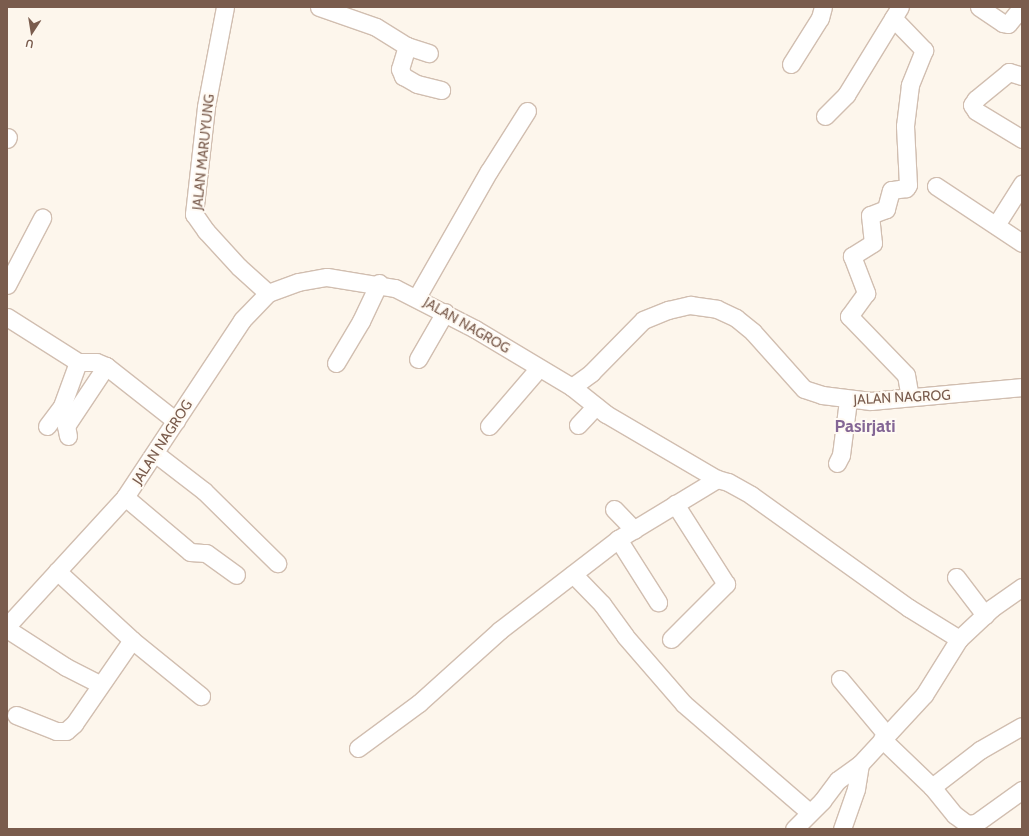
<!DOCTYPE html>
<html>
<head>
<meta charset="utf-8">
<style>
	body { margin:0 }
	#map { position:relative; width:1029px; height:836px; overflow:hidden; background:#fdf6ec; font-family:Cabin,sans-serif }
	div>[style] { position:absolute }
	.roads { filter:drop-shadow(1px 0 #d1beb0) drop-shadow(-1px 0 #d1beb0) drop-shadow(0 1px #d1beb0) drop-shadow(0 -1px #d1beb0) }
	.minor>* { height:17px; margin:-8.5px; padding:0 8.5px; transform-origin:8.5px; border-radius:8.5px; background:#fff }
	span { translate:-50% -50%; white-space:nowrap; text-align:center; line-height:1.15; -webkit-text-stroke:4px #fffaf3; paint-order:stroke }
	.street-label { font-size:14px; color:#7a5c4d }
	.district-label { font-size:18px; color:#846695; font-weight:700 }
	.frame { position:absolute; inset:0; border:8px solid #7a5c4d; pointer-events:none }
	.north { position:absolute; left:12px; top:12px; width:40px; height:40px; -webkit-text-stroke:3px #fffaf3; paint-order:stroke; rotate:192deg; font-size:11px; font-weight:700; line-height:16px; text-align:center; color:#7a5c4d }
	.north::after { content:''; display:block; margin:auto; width:14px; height:18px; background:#7a5c4d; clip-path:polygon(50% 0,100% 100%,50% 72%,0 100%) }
</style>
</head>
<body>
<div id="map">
	<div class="roads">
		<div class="minor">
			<div style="left:225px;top:7px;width:102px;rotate:100.8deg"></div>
			<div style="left:206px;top:107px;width:108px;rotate:96.4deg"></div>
			<div style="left:194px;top:214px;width:21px;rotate:55deg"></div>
			<div style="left:206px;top:231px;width:49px;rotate:47.5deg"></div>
			<div style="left:239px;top:267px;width:39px;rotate:42deg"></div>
			<div style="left:319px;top:7px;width:60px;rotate:19.3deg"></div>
			<div style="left:376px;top:27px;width:36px;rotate:32deg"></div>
			<div style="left:407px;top:46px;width:23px;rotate:18deg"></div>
			<div style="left:979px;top:7px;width:29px;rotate:34deg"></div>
			<div style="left:1003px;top:23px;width:5px;rotate:11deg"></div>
			<div style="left:1008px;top:24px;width:22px;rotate:-51deg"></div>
			<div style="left:893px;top:18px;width:45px;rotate:45.9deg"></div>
			<div style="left:924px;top:50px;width:38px;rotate:112deg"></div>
			<div style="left:910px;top:85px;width:41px;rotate:97deg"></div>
			<div style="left:905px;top:126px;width:59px;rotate:87.1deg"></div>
			<div style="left:908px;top:185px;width:4px;rotate:124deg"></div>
			<div style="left:906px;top:188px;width:15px;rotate:172deg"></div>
			<div style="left:891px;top:190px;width:20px;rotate:105deg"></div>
			<div style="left:886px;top:209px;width:17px;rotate:159deg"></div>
			<div style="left:870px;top:215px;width:28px;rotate:84deg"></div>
			<div style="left:873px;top:243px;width:25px;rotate:148deg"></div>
			<div style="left:852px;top:256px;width:40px;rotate:69deg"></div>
			<div style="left:866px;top:293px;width:29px;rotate:126deg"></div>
			<div style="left:849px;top:316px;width:82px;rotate:46deg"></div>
			<div style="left:906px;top:375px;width:22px;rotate:80deg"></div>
			<div style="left:407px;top:46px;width:24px;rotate:107deg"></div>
			<div style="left:400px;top:69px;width:8px;rotate:67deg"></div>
			<div style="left:403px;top:76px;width:16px;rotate:30deg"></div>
			<div style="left:417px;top:84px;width:25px;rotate:14deg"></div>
			<div style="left:791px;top:64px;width:54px;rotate:-57.8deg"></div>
			<div style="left:820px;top:18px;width:11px;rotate:-75deg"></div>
			<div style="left:1022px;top:76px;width:14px;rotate:-163deg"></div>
			<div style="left:1009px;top:72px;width:43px;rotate:140.7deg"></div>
			<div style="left:976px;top:99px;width:7px;rotate:124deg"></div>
			<div style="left:972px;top:105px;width:7px;rotate:56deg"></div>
			<div style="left:976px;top:111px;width:54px;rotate:31.3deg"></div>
			<div style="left:825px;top:116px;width:30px;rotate:-45deg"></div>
			<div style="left:846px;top:95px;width:103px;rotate:-58.5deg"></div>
			<div style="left:7px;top:139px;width:2px;rotate:-63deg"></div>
			<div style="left:936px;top:186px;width:103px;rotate:33.5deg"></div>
			<div style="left:996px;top:225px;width:49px;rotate:-57.6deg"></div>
			<div style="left:7px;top:285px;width:76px;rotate:-62.4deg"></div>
			<div style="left:417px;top:297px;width:145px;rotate:-60.3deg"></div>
			<div style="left:489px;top:171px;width:71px;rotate:-57.7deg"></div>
			<div style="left:7px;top:317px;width:84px;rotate:32.4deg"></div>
			<div style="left:78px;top:362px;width:18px"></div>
			<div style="left:96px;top:362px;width:11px;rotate:22deg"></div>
			<div style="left:106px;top:366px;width:89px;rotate:38.2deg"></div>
			<div style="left:418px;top:359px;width:54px;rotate:-60.1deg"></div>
			<div style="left:336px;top:363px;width:49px;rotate:-59.2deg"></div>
			<div style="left:361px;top:321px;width:42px;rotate:-64.7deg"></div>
			<div style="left:572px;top:387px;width:43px;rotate:38.5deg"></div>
			<div style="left:606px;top:414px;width:129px;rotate:30.4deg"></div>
			<div style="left:717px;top:479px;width:11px;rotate:15deg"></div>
			<div style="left:728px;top:482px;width:26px;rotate:29deg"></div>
			<div style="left:751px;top:495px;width:194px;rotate:35.6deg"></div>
			<div style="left:909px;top:608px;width:59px;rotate:31.8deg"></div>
			<div style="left:578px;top:425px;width:26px;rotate:-47deg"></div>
			<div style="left:47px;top:426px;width:25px;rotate:-53deg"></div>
			<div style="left:62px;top:406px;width:47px;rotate:-70deg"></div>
			<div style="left:489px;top:426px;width:75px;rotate:-49.3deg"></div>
			<div style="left:68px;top:436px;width:10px;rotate:-101deg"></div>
			<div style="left:66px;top:426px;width:72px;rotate:-56.3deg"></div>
			<div style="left:156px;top:454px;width:61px;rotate:37.6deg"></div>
			<div style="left:204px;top:491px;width:103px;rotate:44.6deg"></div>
			<div style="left:837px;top:463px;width:9px;rotate:-63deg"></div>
			<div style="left:841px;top:455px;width:55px;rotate:-82.7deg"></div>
			<div style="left:125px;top:497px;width:85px;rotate:40.2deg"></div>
			<div style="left:190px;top:552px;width:16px;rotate:4deg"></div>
			<div style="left:206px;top:553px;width:37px;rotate:36deg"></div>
			<div style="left:614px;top:509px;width:29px;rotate:46deg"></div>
			<div style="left:618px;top:539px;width:75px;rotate:57.6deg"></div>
			<div style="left:57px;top:571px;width:102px;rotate:42.6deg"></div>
			<div style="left:132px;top:640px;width:89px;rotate:39.1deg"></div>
			<div style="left:573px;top:574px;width:42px;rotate:46deg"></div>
			<div style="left:602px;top:604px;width:39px;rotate:54deg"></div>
			<div style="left:625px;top:636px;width:90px;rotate:49.1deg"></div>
			<div style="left:684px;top:704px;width:165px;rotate:40.8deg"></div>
			<div style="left:956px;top:577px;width:48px;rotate:52.7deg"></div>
			<div style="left:7px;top:626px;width:175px;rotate:-47.5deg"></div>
			<div style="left:125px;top:497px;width:212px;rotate:-56.5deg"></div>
			<div style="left:242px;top:320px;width:37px;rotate:-46deg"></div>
			<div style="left:268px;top:293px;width:32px;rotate:-20deg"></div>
			<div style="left:298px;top:282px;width:29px;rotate:-10deg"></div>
			<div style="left:327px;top:277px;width:69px;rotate:9.2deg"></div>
			<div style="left:395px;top:288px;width:90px;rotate:27.1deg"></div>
			<div style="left:475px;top:329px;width:113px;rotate:30.9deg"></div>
			<div style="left:572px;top:387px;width:24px;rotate:-36deg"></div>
			<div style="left:591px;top:373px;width:74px;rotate:-45.5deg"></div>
			<div style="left:643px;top:320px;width:27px;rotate:-22deg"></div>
			<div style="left:668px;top:310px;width:23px;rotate:-13deg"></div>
			<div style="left:690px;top:305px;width:27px;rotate:8deg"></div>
			<div style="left:717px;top:309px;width:21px;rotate:25deg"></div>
			<div style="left:736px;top:318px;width:22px;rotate:39deg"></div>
			<div style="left:753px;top:332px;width:76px;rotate:48.2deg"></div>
			<div style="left:804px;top:389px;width:19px;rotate:18deg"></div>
			<div style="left:822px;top:395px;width:49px;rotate:7deg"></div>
			<div style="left:871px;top:401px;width:152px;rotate:-5.3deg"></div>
			<div style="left:7px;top:629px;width:70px;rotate:32.8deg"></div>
			<div style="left:66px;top:667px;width:38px;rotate:27deg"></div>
			<div style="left:671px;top:639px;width:78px;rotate:-45deg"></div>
			<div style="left:726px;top:584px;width:95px;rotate:-122.5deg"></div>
			<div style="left:840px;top:679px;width:72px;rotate:50.1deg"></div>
			<div style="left:16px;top:715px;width:43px;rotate:21.8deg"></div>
			<div style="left:56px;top:731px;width:10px"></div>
			<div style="left:66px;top:731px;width:11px;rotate:-41deg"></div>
			<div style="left:74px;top:724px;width:102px;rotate:-55.4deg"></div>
			<div style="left:882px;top:739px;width:69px;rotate:43.8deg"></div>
			<div style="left:932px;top:787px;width:36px;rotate:51deg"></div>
			<div style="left:955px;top:815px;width:15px;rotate:37deg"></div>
			<div style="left:967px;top:824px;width:9px;rotate:-6deg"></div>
			<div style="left:976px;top:823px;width:57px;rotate:-35.7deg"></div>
			<div style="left:358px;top:748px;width:76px;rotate:-36.4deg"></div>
			<div style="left:419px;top:703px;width:109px;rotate:-42deg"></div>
			<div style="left:500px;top:630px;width:149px;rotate:-37.6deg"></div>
			<div style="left:618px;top:539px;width:116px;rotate:-31.2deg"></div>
			<div style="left:932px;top:787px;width:61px;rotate:-37.6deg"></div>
			<div style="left:980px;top:750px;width:48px;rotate:-29.7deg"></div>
			<div style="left:794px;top:829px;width:40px;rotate:-45deg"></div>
			<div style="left:822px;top:801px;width:26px;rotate:-53deg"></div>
			<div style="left:838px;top:780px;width:27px;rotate:-36deg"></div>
			<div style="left:860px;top:764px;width:94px;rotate:-47.2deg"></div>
			<div style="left:924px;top:695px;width:66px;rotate:-58deg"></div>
			<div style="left:959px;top:639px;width:45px;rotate:-43.2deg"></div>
			<div style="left:992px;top:608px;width:37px;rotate:-35deg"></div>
			<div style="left:842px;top:829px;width:42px;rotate:-70.7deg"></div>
			<div style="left:856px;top:789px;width:25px;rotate:-81deg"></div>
		</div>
	</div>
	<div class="street-label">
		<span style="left:203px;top:152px;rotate:-84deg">JALAN MARUYUNG</span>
		<span style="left:467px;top:325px;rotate:30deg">JALAN NAGROG</span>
		<span style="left:902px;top:397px;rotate:-3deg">JALAN NAGROG</span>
		<span style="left:162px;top:442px;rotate:-57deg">JALAN NAGROG</span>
	</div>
	<div class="district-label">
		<span style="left:865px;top:426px">Pasirjati</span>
	</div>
	<div class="frame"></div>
	<div class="north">U</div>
</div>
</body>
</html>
